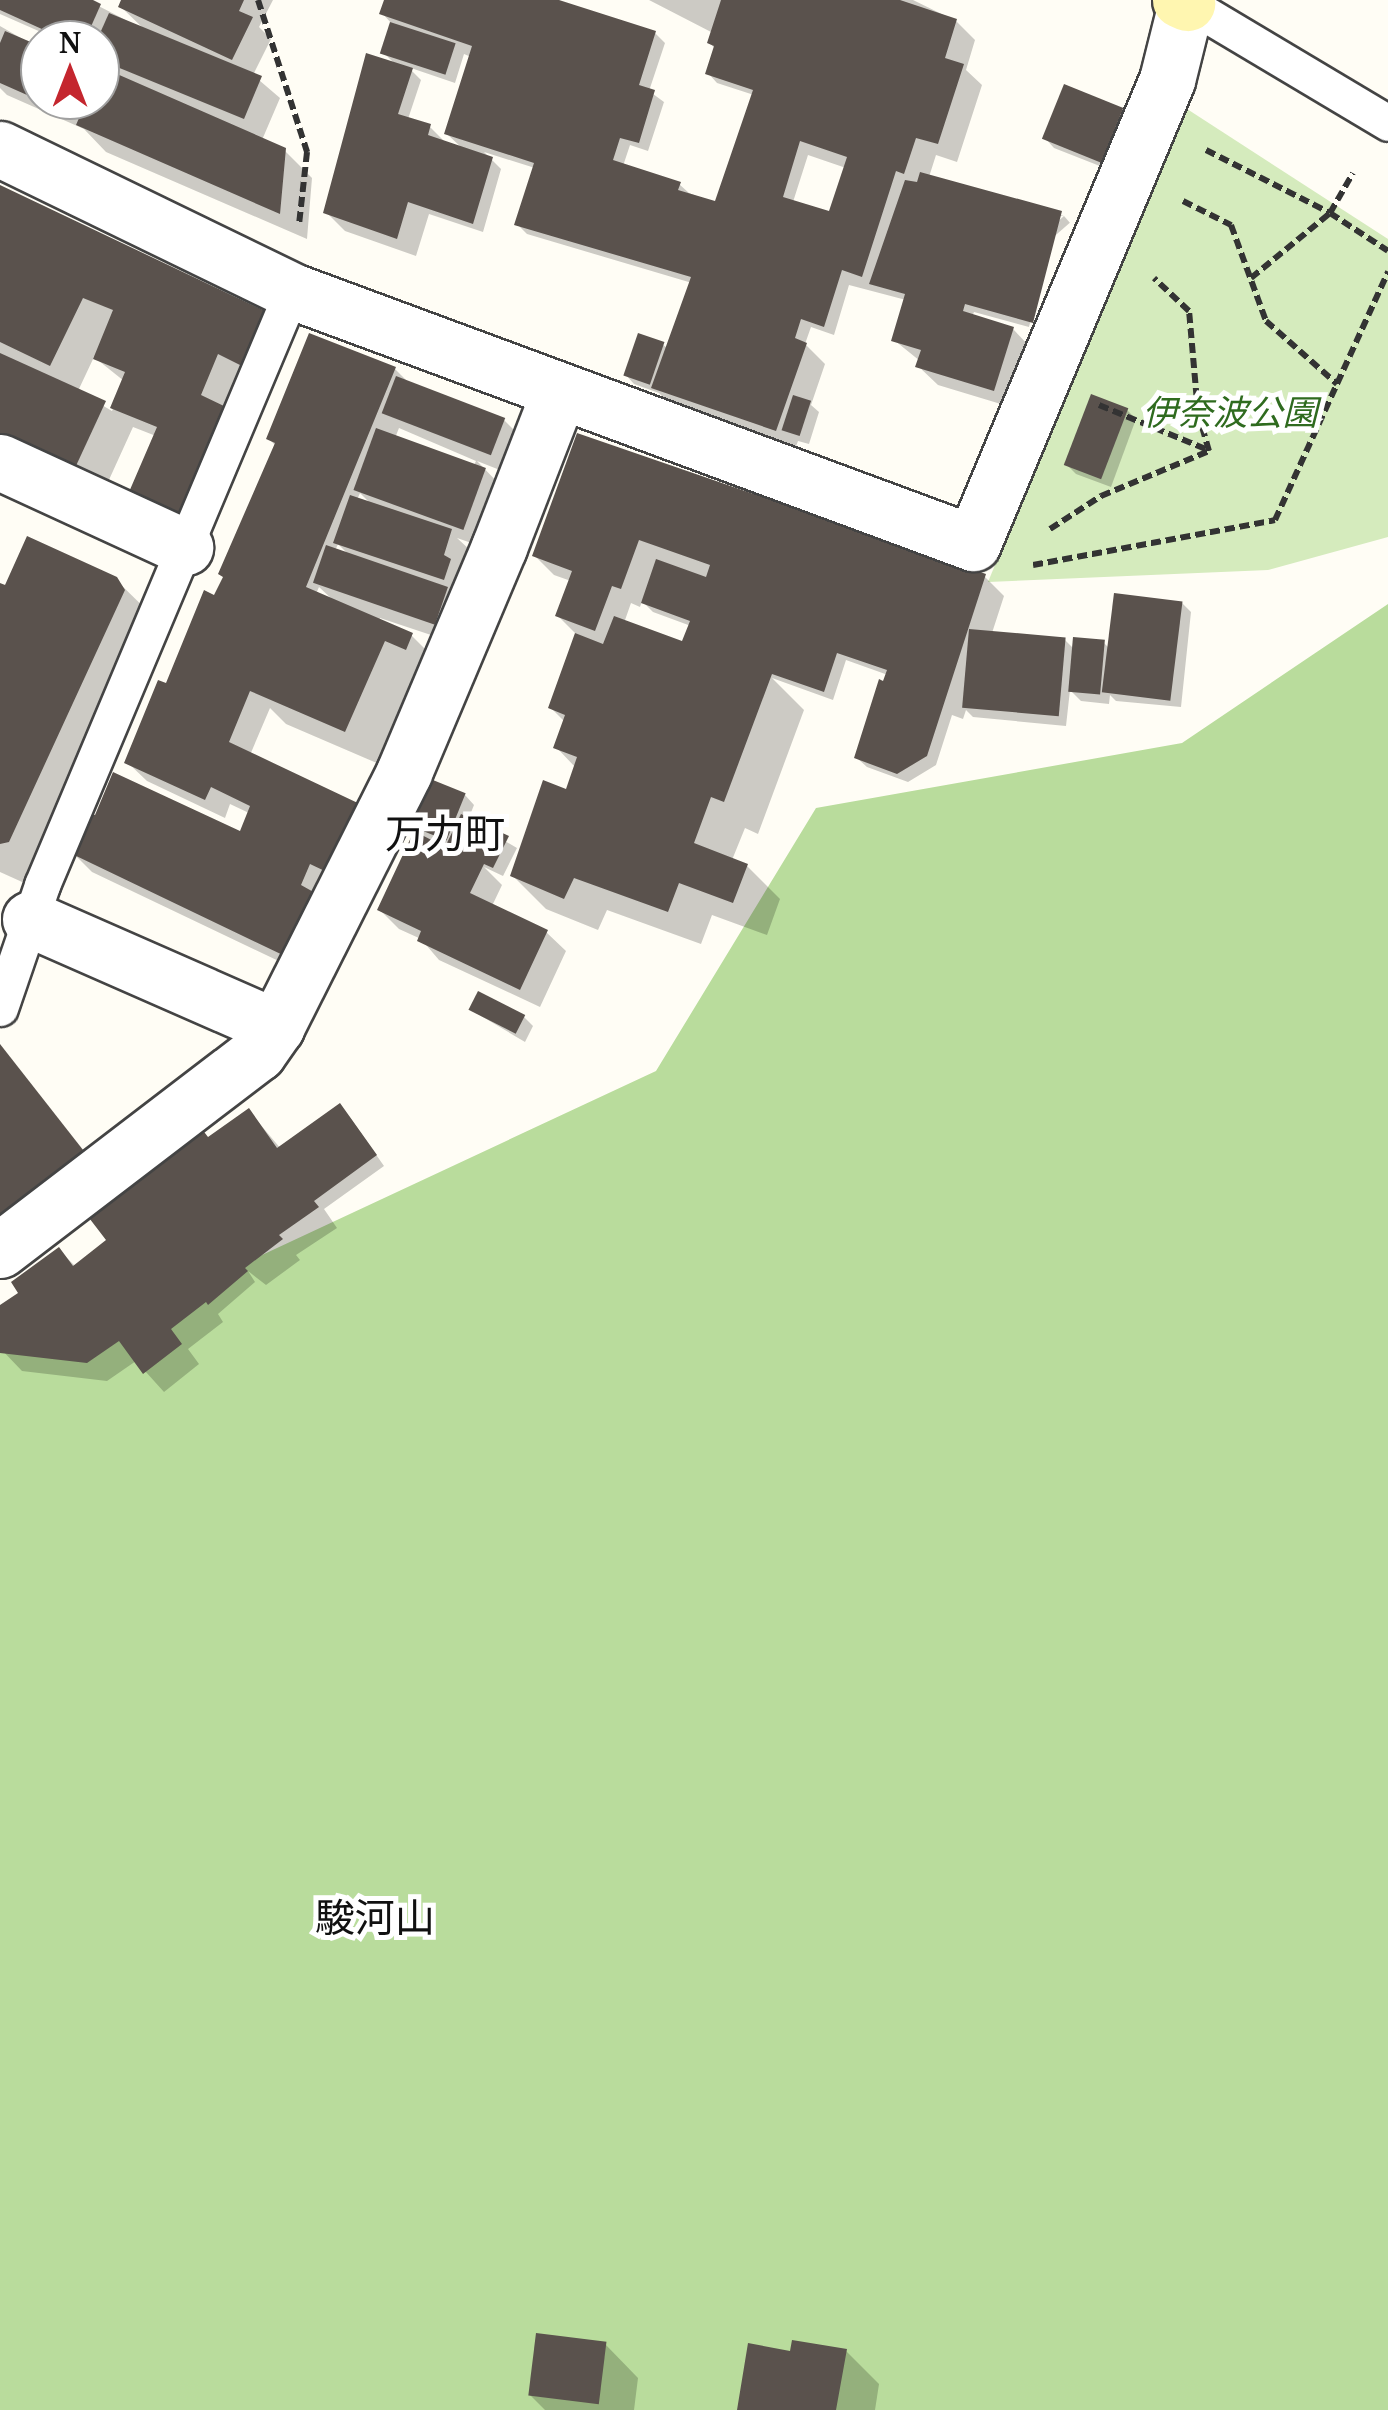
<!DOCTYPE html>
<html>
<head>
<meta charset="utf-8">
<style>
	body { margin:0 }
	#map { position:relative; width:1388px; height:2410px; overflow:hidden; background:#fffdf5; font-family:"Noto Serif","Noto Sans JP",serif }
	div>[style] { position:absolute }
	.green>* { inset:0; background:#d5ebbd }
	.forest>* { inset:0; background:#b9dc9c }
	.shadow>* { inset:0; background:#0003; transform-origin:0 0 }
	.building>* { inset:0; background:#5a524d; transform-origin:0 0 }
	.path>* { height:6px; margin-top:-3px; transform-origin:0; background:repeating-linear-gradient(90deg,#333 0 10px,transparent 0 15px) }
	.roads { filter:drop-shadow(2px 0 #444) drop-shadow(-2px 0 #444) drop-shadow(0 2px #444) drop-shadow(0 -2px #444) }
	.lane>* { height:35px; margin:-17.5px; padding:0 17.5px; transform-origin:17.5px; border-radius:17.5px; background:#fff }
	.street>* { height:55px; margin:-27.5px; padding:0 27.5px; transform-origin:27.5px; border-radius:27.5px; background:#fff }
	.secondary>* { height:55px; margin:-27.5px; padding:0 27.5px; transform-origin:27.5px; border-radius:27.5px; background:#fff6b0 }
	span { translate:-50% -50%; white-space:nowrap; text-align:center; line-height:1.15; -webkit-text-stroke:10px #fff; paint-order:stroke }
	.park-label { font-size:35px; color:#2f6b1f; font-style:italic }
	.quarter-label { font-size:40px; color:#111 }
	.north { position:absolute; left:20px; top:20px; width:100px; height:100px; box-sizing:border-box; background:#fff; border:2px solid #a0a0a0; border-radius:50%; rotate:0deg; font-size:28px; font-weight:700; line-height:40px; text-align:center; color:#111 }
	.north::after { content:''; display:block; margin:auto; width:35px; height:45px; background:#c4262e; clip-path:polygon(50% 0,100% 100%,50% 72%,0 100%) }
</style>
</head>
<body>
<div id="map">
	<div class="green">
		<div style="clip-path:polygon(1184px 107px,1388px 239px,1388px 537px,1268px 570px,988px 582px)"></div>
	</div>
	<div class="forest">
		<div style="clip-path:polygon(1388px 604px,1388px 2410px,0 2410px,0 1330px,112px 1325px,656px 1071px,816px 808px,1182px 743px)"></div>
	</div>
	<div class="shadow">
		<div style="clip-path:polygon(0 0,87px 0,145px 30px,121px 7px,124px 0,273px 0,259px 27px,271px 39px,253px 75px,280px 98px,262px 140px,284px 150px,312px 178px,307px 239px,106px 152px,84px 129px,7px 95px,0 88px,0 26px,40px 49px,40px 100px,100px 100px,102px 71px,112px 74px,100px 62px,100px 40px,59px 40px,0 14px)"></div>
		<div style="clip-path:polygon(evenodd,386px 0,551px 0,655px 33px,665px 43px,649px 91px,664px 102px,648px 151px,630px 145px,623px 166px,679px 184px,689px 193px,717px 204px,754px 95px,717px 83px,708px 73px,716px 49px,709px 43px,713px 33px,649px 0,913px 0,956px 21px,975px 40px,966px 70px,982px 85px,957px 162px,936px 155px,929px 177px,1064px 216px,1058px 216px,1029px 327px,974px 312px,972px 317px,1013px 329px,1032px 349px,1014px 408px,938px 385px,918px 366px,920px 361px,894px 340px,906px 300px,849px 285px,834px 335px,811px 327px,805px 344px,825px 364px,811px 405px,819px 412px,809px 444px,798px 441px,795px 449px,673px 407px,659px 393px,634px 384px,625px 374px,662px 344px,667px 348px,692px 283px,527px 234px,517px 224px,535px 168px,484px 152px,501px 169px,483px 232px,429px 214px,416px 256px,345px 231px,326px 212px,367px 56px,396px 65px,383px 52px,392px 24px,382px 13px,386px 0,464px 54px,471px 57px,447px 134px,463px 149px,448px 145px,429px 126px,408px 119px,421px 80px,408px 67px,455px 83px,464px 54px,386px 0,808px 155px,846px 168px,830px 214px,793px 202px,808px 155px)"></div>
		<div style="clip-path:polygon(1121px 110px,1131px 120px,1110px 170px,1054px 148px,1045px 138px)"></div>
		<div style="clip-path:polygon(evenodd,0 188px,266px 314px,264px 384px,238px 372px,223px 408px,156px 436px,133px 427px,103px 493px,0 441px,0 188px,94px 357px,124px 381px,112px 411px,78px 391px,94px 357px)"></div>
		<div style="left:1064px;top:216px;width:9px;height:116px;rotate:49deg"></div>
		<div style="clip-path:polygon(evenodd,395px 369px,410px 384px,504px 420px,523px 439px,510px 474px,477px 461px,503px 488px,483px 547px,457px 538px,470px 550px,455px 643px,380px 618px,379px 621px,412px 636px,445px 669px,379px 764px,286px 724px,270px 708px,250px 755px,361px 807px,306px 974px,92px 872px,73px 853px,241px 834px,249px 813px,230px 804px,225px 818px,147px 781px,127px 762px,216px 598px,276px 446px,269px 439px,395px 369px,399px 428px,476px 461px,474px 465px,395px 438px,399px 428px,395px 369px,360px 493px,372px 505px,357px 500px,360px 493px,395px 369px,338px 544px,350px 556px,335px 551px,338px 544px,395px 369px,319px 587px,335px 602px,316px 594px,319px 587px)"></div>
		<div style="clip-path:polygon(1127px 410px,1136px 419px,1111px 487px,1076px 474px,1067px 465px)"></div>
		<div style="clip-path:polygon(evenodd,578px 436px,985px 577px,1004px 596px,992px 633px,1065px 640px,1075px 650px,1104px 643px,1111px 650px,1182px 603px,1191px 612px,1181px 707px,1116px 701px,1110px 695px,1109px 704px,1081px 701px,1070px 690px,1066px 726px,973px 717px,966px 710px,963px 719px,952px 715px,936px 765px,908px 782px,867px 767px,857px 758px,888px 675px,846px 660px,833px 700px,772px 678px,804px 710px,758px 834px,745px 828px,732px 860px,747px 866px,780px 899px,767px 935px,712px 915px,701px 944px,607px 910px,598px 930px,546px 909px,513px 876px,568px 792px,576px 768px,556px 747px,565px 722px,551px 708px,577px 635px,558px 616px,571px 581px,554px 575px,535px 556px,578px 436px,642px 601px,653px 612px,691px 626px,693px 648px,624px 623px,631px 603px,640px 607px,642px 601px)"></div>
		<div style="clip-path:polygon(115px 579px,157px 620px,31px 886px,0 872px,0 585px)"></div>
		<div style="clip-path:polygon(465px 795px,474px 805px,468px 820px,517px 848px,503px 876px,484px 867px,502px 885px,492px 906px,546px 932px,566px 951px,540px 1007px,439px 960px,421px 939px,399px 929px,380px 910px,416px 832px,407px 822px)"></div>
		<div style="clip-path:polygon(471px 1010px,524px 1017px,533px 1026px,525px 1042px)"></div>
		<div style="clip-path:polygon(249px 1111px,281px 1149px,349px 1116px,384px 1166px,324px 1209px,337px 1228px,296px 1255px,300px 1260px,266px 1285px,248px 1271px,255px 1282px,218px 1314px,223px 1322px,188px 1349px,199px 1364px,164px 1392px,136px 1361px,107px 1381px,22px 1371px,0 1348px,0 1308px,22px 1293px,59px 1250px,76px 1267px,109px 1241px,210px 1139px)"></div>
		<div style="clip-path:polygon(605px 2344px,638px 2378px,634px 2410px,545px 2410px,529px 2394px)"></div>
		<div style="clip-path:polygon(846px 2351px,879px 2384px,875px 2410px,740px 2410px,792px 2354px)"></div>
	</div>
	<div class="building">
		<div style="clip-path:polygon(0 0,93px 0,101px 4px,85px 40px,66px 40px,0 10px)"></div>
		<div style="clip-path:polygon(121px 0,244px 0,239px 11px,253px 17px,232px 60px,118px 7px)"></div>
		<div style="clip-path:polygon(evenodd,384px 0,559px 0,656px 31px,639px 85px,655px 90px,639px 143px,620px 138px,613px 160px,681px 182px,678px 190px,715px 201px,753px 90px,705px 74px,714px 46px,707px 43px,721px 0,900px 0,957px 19px,945px 58px,964px 64px,938px 144px,916px 138px,904px 174px,896px 171px,862px 277px,842px 270px,824px 327px,801px 319px,795px 338px,807px 343px,776px 431px,651px 388px,691px 277px,514px 225px,534px 163px,444px 134px,472px 46px,379px 14px,384px 0,800px 141px,847px 157px,829px 211px,783px 197px,800px 141px)"></div>
		<div style="clip-path:polygon(109px 13px,262px 76px,244px 119px,100px 60px,97px 40px)"></div>
		<div style="left:390px;top:22px;width:69px;height:33px;rotate:18deg"></div>
		<div style="clip-path:polygon(5px 31px,40px 46px,40px 100px,100px 100px,101px 67px,286px 148px,280px 214px,76px 125px,79px 118px,0 83px,0 43px)"></div>
		<div style="clip-path:polygon(366px 53px,413px 68px,398px 114px,431px 124px,428px 135px,493px 157px,473px 224px,408px 202px,397px 239px,323px 213px)"></div>
		<div style="left:1064px;top:84px;width:64px;height:59px;rotate:22deg"></div>
		<div style="clip-path:polygon(920px 172px,1062px 211px,1033px 323px,965px 304px,963px 311px,1014px 327px,994px 391px,915px 367px,921px 350px,891px 341px,905px 294px,869px 284px,905px 180px,917px 182px)"></div>
		<div style="clip-path:polygon(0 185px,267px 312px,244px 367px,218px 354px,201px 395px,226px 407px,180px 515px,129px 492px,157px 427px,110px 408px,125px 372px,93px 359px,113px 310px,83px 298px,50px 366px,0 342px)"></div>
		<div style="clip-path:polygon(309px 333px,396px 367px,306px 587px,413px 633px,406px 650px,385px 641px,345px 732px,250px 691px,229px 742px,362px 805px,329px 873px,310px 864px,301px 885px,317px 894px,287px 957px,70px 853px,87px 812px,95px 815px,113px 772px,240px 831px,250px 806px,211px 787px,205px 800px,124px 763px,158px 680px,166px 683px,204px 590px,214px 595px,223px 577px,218px 574px,275px 443px,266px 439px)"></div>
		<div style="left:638px;top:333px;width:28px;height:45px;rotate:19deg"></div>
		<div style="clip-path:polygon(0 353px,106px 401px,75px 468px,0 433px)"></div>
		<div style="left:396px;top:376px;width:117px;height:40px;rotate:21deg"></div>
		<div style="left:1091px;top:394px;width:40px;height:76px;rotate:21deg"></div>
		<div style="left:793px;top:395px;width:19px;height:37px;rotate:18deg"></div>
		<div style="left:376px;top:428px;width:117px;height:66px;rotate:20deg"></div>
		<div style="clip-path:polygon(577px 433px,986px 574px,927px 756px,897px 774px,854px 758px,879px 679px,883px 681px,887px 670px,837px 653px,824px 692px,772px 674px,724px 802px,711px 797px,694px 843px,748px 864px,733px 903px,679px 883px,668px 912px,574px 878px,564px 899px,510px 876px,543px 780px,566px 789px,577px 757px,553px 748px,565px 715px,548px 708px,575px 633px,603px 644px,614px 616px,682px 641px,690px 621px,641px 603px,656px 559px,706px 577px,710px 565px,639px 540px,621px 589px,612px 586px,595px 631px,555px 616px,572px 571px,532px 556px)"></div>
		<div style="clip-path:polygon(350px 495px,452px 529px,444px 555px,451px 559px,444px 580px,333px 543px)"></div>
		<div style="clip-path:polygon(27px 536px,117px 577px,125px 590px,9px 842px,0 844px,0 583px,5px 585px)"></div>
		<div style="left:326px;top:545px;width:129px;height:40px;rotate:19deg"></div>
		<div style="left:1114px;top:593px;width:69px;height:100px;rotate:7deg"></div>
		<div style="left:969px;top:629px;width:97px;height:79px;rotate:5deg"></div>
		<div style="left:1073px;top:637px;width:32px;height:55px;rotate:5deg"></div>
		<div style="left:423px;top:776px;width:46px;height:51px;rotate:22deg"></div>
		<div style="clip-path:polygon(461px 814px,509px 836px,493px 868px,484px 864px,470px 893px,548px 930px,520px 990px,417px 941px,421px 931px,377px 910px,414px 831px,445px 847px)"></div>
		<div style="left:478px;top:991px;width:53px;height:21px;rotate:27deg"></div>
		<div style="clip-path:polygon(0 1044px,87px 1155px,0 1221px)"></div>
		<div style="clip-path:polygon(340px 1103px,377px 1155px,314px 1201px,319px 1207px,279px 1235px,283px 1239px,245px 1268px,248px 1271px,208px 1305px,206px 1302px,171px 1329px,182px 1344px,143px 1374px,119px 1341px,87px 1363px,0 1353px,0 1305px,18px 1293px,11px 1282px,59px 1247px,73px 1266px,106px 1240px,83px 1210px,198px 1124px,208px 1137px,249px 1108px,277px 1148px)"></div>
		<div style="left:536px;top:2333px;width:71px;height:63px;rotate:7deg"></div>
		<div style="clip-path:polygon(792px 2340px,847px 2349px,836px 2410px,737px 2410px,748px 2343px,790px 2351px)"></div>
	</div>
	<div class="path">
		<div style="left:258px;top:0;width:160px;rotate:72.1deg"></div>
		<div style="left:307px;top:152px;width:73px;rotate:96.3deg"></div>
		<div style="left:1206px;top:150px;width:139px;rotate:26.9deg"></div>
		<div style="left:1330px;top:213px;width:69px;rotate:33.2deg"></div>
		<div style="left:1183px;top:201px;width:54px;rotate:26.6deg"></div>
		<div style="left:1231px;top:225px;width:102px;rotate:70deg"></div>
		<div style="left:1266px;top:321px;width:95px;rotate:41.6deg"></div>
		<div style="left:1251px;top:278px;width:102px;rotate:-39.4deg"></div>
		<div style="left:1330px;top:213px;width:46px;rotate:-60.1deg"></div>
		<div style="left:1099px;top:405px;width:118px;rotate:22.4deg"></div>
		<div style="left:1050px;top:529px;width:61px;rotate:-32.9deg"></div>
		<div style="left:1101px;top:496px;width:117px;rotate:-22.6deg"></div>
		<div style="left:1209px;top:451px;width:40px;rotate:-106deg"></div>
		<div style="left:1198px;top:413px;width:102px;rotate:-95deg"></div>
		<div style="left:1189px;top:311px;width:48px;rotate:-136.7deg"></div>
		<div style="left:1033px;top:565px;width:246px;rotate:-10.5deg"></div>
		<div style="left:1275px;top:520px;width:273px;rotate:-65.5deg"></div>
	</div>
	<div class="roads">
		<div class="lane">
			<div style="left:1187px;top:3px;width:234px;rotate:30.8deg"></div>
			<div style="left:0;top:1008px;width:130px;rotate:-71.1deg"></div>
			<div style="left:42px;top:885px;width:644px;rotate:-67.17deg"></div>
		</div>
		<div class="street">
			<div style="left:0;top:149px;width:325px;rotate:25.9deg"></div>
			<div style="left:292px;top:291px;width:726px;rotate:20.31deg"></div>
			<div style="left:973px;top:543px;width:502px;rotate:-67.27deg"></div>
			<div style="left:1167px;top:80px;width:82px;rotate:-76deg"></div>
			<div style="left:0;top:462px;width:204px;rotate:24.7deg"></div>
			<div style="left:30px;top:919px;width:269px;rotate:23.7deg"></div>
			<div style="left:0;top:1250px;width:325px;rotate:-37.4deg"></div>
			<div style="left:258px;top:1053px;width:32px;rotate:-55deg"></div>
			<div style="left:276px;top:1027px;width:285px;rotate:-63.3deg"></div>
			<div style="left:404px;top:772px;width:244px;rotate:-67.1deg"></div>
			<div style="left:499px;top:547px;width:166px;rotate:-68.8deg"></div>
		</div>
		<div class="secondary">
			<div style="left:1180px;top:0;width:8px;rotate:23deg"></div>
		</div>
	</div>
	<div class="park-label">
		<span style="left:1230px;top:412px">伊奈波公園</span>
	</div>
	<div class="quarter-label">
		<span style="left:445px;top:833px">万力町</span>
		<span style="left:375px;top:1917px">駿河山</span>
	</div>
	<div class="north">N</div>
</div>
</body>
</html>
